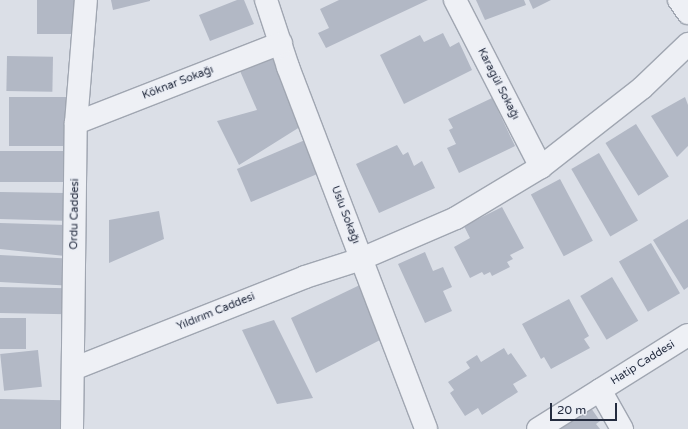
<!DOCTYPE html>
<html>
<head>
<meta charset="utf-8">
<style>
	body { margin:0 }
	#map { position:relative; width:688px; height:429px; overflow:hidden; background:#dbdfe7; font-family:"Varela Round",sans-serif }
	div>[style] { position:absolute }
	.building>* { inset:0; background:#b2b8c5; transform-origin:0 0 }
	.roads { filter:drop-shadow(1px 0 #a0a6b1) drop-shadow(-1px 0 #a0a6b1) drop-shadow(0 1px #a0a6b1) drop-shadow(0 -1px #a0a6b1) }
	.minor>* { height:22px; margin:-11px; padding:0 11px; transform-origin:11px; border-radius:11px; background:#eef0f5 }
	.tertiary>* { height:22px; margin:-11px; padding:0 11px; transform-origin:11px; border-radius:11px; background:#eef0f5 }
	span { translate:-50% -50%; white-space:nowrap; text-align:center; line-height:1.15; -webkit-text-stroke:3.5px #ebeef5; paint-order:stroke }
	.street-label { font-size:11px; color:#242c3f }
	.scale { position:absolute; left:550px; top:403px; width:67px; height:18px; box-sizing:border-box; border:2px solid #242c3f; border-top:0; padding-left:5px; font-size:12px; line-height:14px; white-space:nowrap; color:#242c3f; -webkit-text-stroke:3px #ebeef5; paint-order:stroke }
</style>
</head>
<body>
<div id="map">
	<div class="building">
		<div style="left:37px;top:0;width:40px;height:34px"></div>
		<div style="clip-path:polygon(111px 0,150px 0,150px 1px,113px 10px)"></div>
		<div style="clip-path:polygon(237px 0,244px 0,254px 24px,210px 41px,199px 15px)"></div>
		<div style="clip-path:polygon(339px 0,428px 0,326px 48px,318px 33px,329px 28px,320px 9px)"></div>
		<div style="clip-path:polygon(476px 0,524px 0,526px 5px,485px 20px)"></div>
		<div style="clip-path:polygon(529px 0,551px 0,533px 9px)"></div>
		<div style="clip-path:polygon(443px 33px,450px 47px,459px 42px,472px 70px,404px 104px,380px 55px,420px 35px,424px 42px)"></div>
		<div style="left:7px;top:56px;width:46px;height:35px;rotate:1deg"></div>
		<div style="clip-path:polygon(272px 58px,303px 125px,239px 165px,217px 121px,257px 110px,240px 71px)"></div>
		<div style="left:9px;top:97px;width:58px;height:49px"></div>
		<div style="clip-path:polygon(685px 97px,688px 105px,688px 146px,677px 157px,651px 116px)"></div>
		<div style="clip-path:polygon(492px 98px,515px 146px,459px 173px,447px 148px,456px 144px,449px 130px,453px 128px,448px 119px)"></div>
		<div style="left:636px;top:124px;width:62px;height:36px;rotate:58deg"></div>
		<div style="left:305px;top:140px;width:36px;height:74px;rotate:67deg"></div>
		<div style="clip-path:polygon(397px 145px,403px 155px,408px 152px,414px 166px,422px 161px,435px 188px,379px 213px,356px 164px)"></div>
		<div style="left:65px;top:151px;width:31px;height:65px;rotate:90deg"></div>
		<div style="left:599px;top:153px;width:78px;height:32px;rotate:60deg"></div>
		<div style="left:560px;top:179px;width:70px;height:33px;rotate:62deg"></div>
		<div style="clip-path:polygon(0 192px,65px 193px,72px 221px,0 219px)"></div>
		<div style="clip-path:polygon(502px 207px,524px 248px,510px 255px,513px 259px,507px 262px,510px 267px,492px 276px,490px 272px,484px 275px,482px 272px,470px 278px,454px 247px,470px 238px,464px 226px)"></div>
		<div style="clip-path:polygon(159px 211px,164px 239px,109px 263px,109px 220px)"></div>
		<div style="clip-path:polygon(688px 219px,688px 287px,684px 290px,653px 240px)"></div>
		<div style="clip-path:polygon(0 223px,66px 225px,65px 256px,0 249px)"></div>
		<div style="left:651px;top:243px;width:58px;height:37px;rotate:60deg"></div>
		<div style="clip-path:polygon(425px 252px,433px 271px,443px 267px,452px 287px,443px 291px,452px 311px,425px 323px,398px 264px)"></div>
		<div style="left:0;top:255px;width:67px;height:27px;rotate:3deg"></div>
		<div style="left:612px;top:277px;width:51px;height:37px;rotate:59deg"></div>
		<div style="clip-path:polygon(364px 283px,382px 339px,316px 373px,291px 318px)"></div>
		<div style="left:0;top:287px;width:68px;height:26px;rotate:1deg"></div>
		<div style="clip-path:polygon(569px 299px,589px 336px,584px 339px,590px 348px,551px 369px,544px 357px,541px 359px,522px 324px)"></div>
		<div style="left:0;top:318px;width:26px;height:31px"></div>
		<div style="clip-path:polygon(274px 320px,313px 398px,277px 404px,242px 330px)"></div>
		<div style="clip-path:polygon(504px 348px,508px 355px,511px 353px,527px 376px,513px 384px,518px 392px,482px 415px,478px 408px,465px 416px,450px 393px,454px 390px,448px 382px,470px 368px,466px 362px,477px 355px,481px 362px)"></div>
		<div style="left:38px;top:350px;width:37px;height:38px;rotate:84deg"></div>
		<div style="left:0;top:399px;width:65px;height:30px;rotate:1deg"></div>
		<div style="clip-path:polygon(591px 408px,600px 421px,596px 424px,600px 429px,560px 429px)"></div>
	</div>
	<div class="roads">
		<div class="minor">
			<div style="left:266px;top:0;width:71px;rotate:71.8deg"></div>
			<div style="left:288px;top:67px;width:387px;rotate:69.1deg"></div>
			<div style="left:455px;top:0;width:188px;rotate:62.8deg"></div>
			<div style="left:679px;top:0;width:16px;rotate:55deg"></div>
			<div style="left:76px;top:123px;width:220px;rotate:-21.3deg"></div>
			<div style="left:73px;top:369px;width:250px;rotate:-21.6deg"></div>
			<div style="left:305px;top:277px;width:59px;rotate:-17.8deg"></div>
			<div style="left:361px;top:259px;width:103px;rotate:-23.3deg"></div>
			<div style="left:456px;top:218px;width:99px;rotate:-31deg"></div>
			<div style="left:541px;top:167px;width:128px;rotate:-38deg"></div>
			<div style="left:642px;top:88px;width:64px;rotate:-43.7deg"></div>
			<div style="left:600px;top:390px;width:45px;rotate:60.6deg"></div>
			<div style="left:538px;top:429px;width:177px;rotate:-32.1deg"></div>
		</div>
		<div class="tertiary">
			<div style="left:72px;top:429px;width:306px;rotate:-89.3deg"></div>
			<div style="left:76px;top:123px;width:123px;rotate:-85.4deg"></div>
		</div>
	</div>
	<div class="street-label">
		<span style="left:178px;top:83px;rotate:-21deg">Köknar Sokağı</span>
		<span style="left:498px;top:84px;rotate:63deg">Karagül Sokağı</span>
		<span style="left:75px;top:214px;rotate:-89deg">Ordu Caddesi</span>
		<span style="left:345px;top:215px;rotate:69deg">Uslu Sokağı</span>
		<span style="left:216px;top:312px;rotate:-22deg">Yıldırım Caddesi</span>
		<span style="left:643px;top:363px;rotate:-32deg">Hatip Caddesi</span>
	</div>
	<div class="scale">20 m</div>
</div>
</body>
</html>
